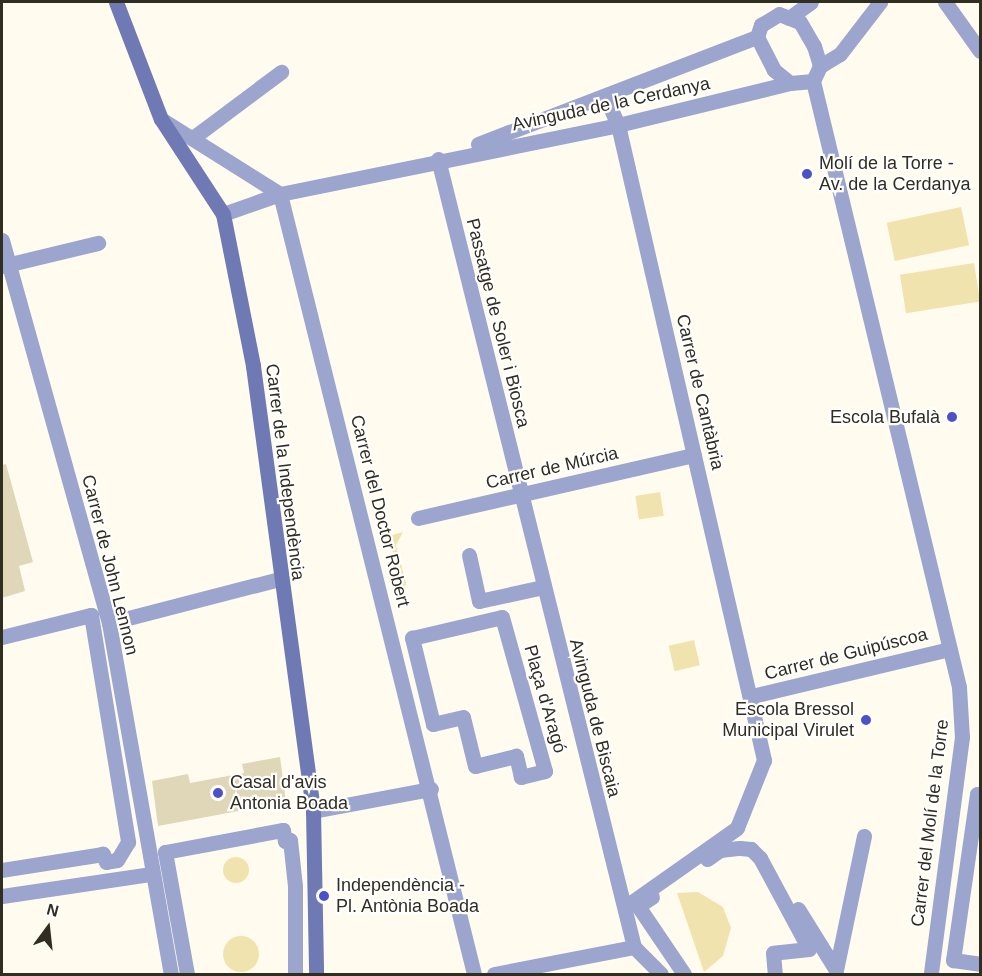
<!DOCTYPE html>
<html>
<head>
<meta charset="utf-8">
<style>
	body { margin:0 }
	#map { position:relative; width:982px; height:976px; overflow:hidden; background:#fffcef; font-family:Helvetica,sans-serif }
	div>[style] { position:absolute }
	.green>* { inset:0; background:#f1e3ad; transform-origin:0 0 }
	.round { border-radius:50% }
	.building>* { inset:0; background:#dfd7b8 }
	.street>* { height:15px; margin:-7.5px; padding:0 7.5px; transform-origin:7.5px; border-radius:7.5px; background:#9ca5ce }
	.secondary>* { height:15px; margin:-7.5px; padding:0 7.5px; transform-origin:7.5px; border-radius:7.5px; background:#6f7ab5 }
	.dots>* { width:16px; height:16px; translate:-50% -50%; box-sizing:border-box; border:3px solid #fff; border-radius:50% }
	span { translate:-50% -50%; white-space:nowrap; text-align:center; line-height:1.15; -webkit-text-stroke:4.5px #fff; paint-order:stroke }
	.street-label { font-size:18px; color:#302d21 }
	.poi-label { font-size:18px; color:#302d21 }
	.left { translate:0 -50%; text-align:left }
	.right { translate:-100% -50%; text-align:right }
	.frame { position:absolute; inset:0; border:3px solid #302d21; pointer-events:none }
	.north { position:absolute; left:18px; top:898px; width:60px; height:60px; -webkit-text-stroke:4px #fff; paint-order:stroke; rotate:15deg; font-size:16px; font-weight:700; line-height:24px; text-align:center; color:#302d21 }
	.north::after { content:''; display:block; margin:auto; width:21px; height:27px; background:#302d21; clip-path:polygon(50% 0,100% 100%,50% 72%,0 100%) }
</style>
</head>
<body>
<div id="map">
	<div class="green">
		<div style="left:961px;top:207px;width:39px;height:76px;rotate:78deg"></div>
		<div style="left:974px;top:263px;width:39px;height:75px;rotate:81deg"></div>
		<div style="left:660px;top:492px;width:24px;height:25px;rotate:81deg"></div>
		<div style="clip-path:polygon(403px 532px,396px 545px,406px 583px,403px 598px,389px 536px)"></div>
		<div style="left:694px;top:640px;width:26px;height:26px;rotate:77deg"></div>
		<div class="round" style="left:223px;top:857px;width:26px;height:26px"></div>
		<div style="clip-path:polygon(698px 892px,723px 907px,731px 928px,723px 956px,704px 972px,677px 893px)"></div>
		<div class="round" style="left:223px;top:936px;width:36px;height:36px"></div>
	</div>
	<div class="building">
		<div style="clip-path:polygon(6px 464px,33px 562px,19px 566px,25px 591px,2px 598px,2px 465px)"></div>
		<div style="clip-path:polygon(280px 757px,286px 802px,158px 826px,152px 781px,188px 774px,190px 783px,244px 773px,242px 764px)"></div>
	</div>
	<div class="street">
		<div style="left:945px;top:2px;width:60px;rotate:54.5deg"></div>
		<div style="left:779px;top:14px;width:22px;rotate:21deg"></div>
		<div style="left:800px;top:22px;width:28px;rotate:60deg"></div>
		<div style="left:814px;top:46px;width:21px;rotate:73deg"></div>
		<div style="left:820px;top:66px;width:17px;rotate:115deg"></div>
		<div style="left:813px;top:81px;width:23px;rotate:175deg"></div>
		<div style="left:790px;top:83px;width:21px;rotate:-141deg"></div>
		<div style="left:774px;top:70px;width:37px;rotate:-117deg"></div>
		<div style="left:757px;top:37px;width:13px;rotate:-72deg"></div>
		<div style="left:761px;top:25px;width:21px;rotate:-31deg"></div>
		<div style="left:789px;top:18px;width:27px;rotate:-36deg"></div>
		<div style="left:820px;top:66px;width:23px;rotate:-31deg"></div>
		<div style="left:840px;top:54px;width:66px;rotate:-52.4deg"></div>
		<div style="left:813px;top:81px;width:623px;rotate:76.45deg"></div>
		<div style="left:959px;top:687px;width:50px;rotate:86.6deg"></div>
		<div style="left:962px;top:737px;width:239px;rotate:97.5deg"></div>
		<div style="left:606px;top:98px;width:30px;rotate:66deg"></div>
		<div style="left:618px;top:125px;width:652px;rotate:77.05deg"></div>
		<div style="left:764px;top:760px;width:73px;rotate:111.7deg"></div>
		<div style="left:737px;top:828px;width:137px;rotate:144.8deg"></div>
		<div style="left:161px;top:119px;width:141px;rotate:32.2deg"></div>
		<div style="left:280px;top:194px;width:804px;rotate:76.03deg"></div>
		<div style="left:194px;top:137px;width:109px;rotate:-36.8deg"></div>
		<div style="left:478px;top:144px;width:299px;rotate:-21deg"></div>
		<div style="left:438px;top:159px;width:812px;rotate:76.03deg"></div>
		<div style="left:223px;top:214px;width:60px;rotate:-19.3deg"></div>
		<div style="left:280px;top:194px;width:345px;rotate:-11.5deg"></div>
		<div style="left:618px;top:125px;width:177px;rotate:-13.7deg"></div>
		<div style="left:2px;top:240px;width:398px;rotate:74.4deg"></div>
		<div style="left:109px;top:623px;width:356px;rotate:80deg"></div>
		<div style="left:2px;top:266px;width:99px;rotate:-13.5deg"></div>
		<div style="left:418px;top:518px;width:283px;rotate:-12.9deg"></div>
		<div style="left:469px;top:555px;width:47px;rotate:77.7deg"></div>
		<div style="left:479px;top:601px;width:66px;rotate:-12.3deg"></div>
		<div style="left:502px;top:617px;width:160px;rotate:74.4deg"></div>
		<div style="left:545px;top:771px;width:25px;rotate:166deg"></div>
		<div style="left:521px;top:777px;width:22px;rotate:-103deg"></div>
		<div style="left:516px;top:756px;width:42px;rotate:166.3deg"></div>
		<div style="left:475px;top:766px;width:50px;rotate:-103.8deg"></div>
		<div style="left:463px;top:717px;width:31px;rotate:167deg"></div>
		<div style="left:433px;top:724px;width:89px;rotate:-103.7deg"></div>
		<div style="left:412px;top:638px;width:92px;rotate:-13.1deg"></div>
		<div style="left:109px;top:623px;width:176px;rotate:-14.5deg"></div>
		<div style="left:2px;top:637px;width:92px;rotate:-13.9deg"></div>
		<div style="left:91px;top:615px;width:230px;rotate:80.7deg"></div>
		<div style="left:128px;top:842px;width:21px;rotate:121deg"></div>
		<div style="left:117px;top:860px;width:11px;rotate:170deg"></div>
		<div style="left:106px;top:862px;width:9px;rotate:-111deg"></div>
		<div style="left:103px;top:854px;width:102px;rotate:171deg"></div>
		<div style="left:752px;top:696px;width:203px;rotate:-13.4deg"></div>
		<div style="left:980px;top:795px;width:3px;rotate:-162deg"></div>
		<div style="left:977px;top:794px;width:168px;rotate:98.2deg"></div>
		<div style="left:953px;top:960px;width:27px;rotate:8deg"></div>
		<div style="left:313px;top:811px;width:120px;rotate:-10.6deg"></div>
		<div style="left:707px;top:859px;width:16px;rotate:-35deg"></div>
		<div style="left:720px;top:850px;width:20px;rotate:-6deg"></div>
		<div style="left:740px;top:848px;width:11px;rotate:5deg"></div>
		<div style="left:751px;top:849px;width:13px;rotate:45deg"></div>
		<div style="left:760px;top:858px;width:103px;rotate:61.7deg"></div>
		<div style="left:809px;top:949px;width:36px;rotate:174deg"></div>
		<div style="left:773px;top:953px;width:21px;rotate:85deg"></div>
		<div style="left:2px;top:896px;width:151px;rotate:-8.4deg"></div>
		<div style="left:652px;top:897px;width:17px;rotate:147deg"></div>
		<div style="left:638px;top:906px;width:82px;rotate:55.9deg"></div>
		<div style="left:798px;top:909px;width:72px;rotate:58.1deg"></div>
		<div style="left:836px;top:970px;width:137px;rotate:-78.2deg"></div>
		<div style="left:634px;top:947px;width:38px;rotate:45deg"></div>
		<div style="left:187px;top:974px;width:124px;rotate:-100.2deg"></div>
		<div style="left:165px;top:852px;width:120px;rotate:-10.6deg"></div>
		<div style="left:283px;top:830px;width:11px;rotate:80deg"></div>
		<div style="left:285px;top:841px;width:5px;rotate:-11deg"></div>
		<div style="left:290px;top:840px;width:46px;rotate:83.8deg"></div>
		<div style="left:295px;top:886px;width:88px;rotate:90deg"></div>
		<div style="left:494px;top:974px;width:143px;rotate:-10.9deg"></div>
	</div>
	<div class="secondary">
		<div style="left:116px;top:2px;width:125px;rotate:69deg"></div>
		<div style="left:161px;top:119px;width:113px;rotate:56.9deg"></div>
		<div style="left:223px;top:214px;width:155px;rotate:78.8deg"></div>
		<div style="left:253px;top:366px;width:449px;rotate:82.3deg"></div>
		<div style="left:313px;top:811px;width:163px;rotate:88.9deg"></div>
	</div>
	<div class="dots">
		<div style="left:807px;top:174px;background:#4b52c8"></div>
		<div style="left:952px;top:417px;background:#4b52c8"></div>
		<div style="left:866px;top:720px;background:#4b52c8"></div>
		<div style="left:218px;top:793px;background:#4b52c8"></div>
		<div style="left:324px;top:896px;background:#4b52c8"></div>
	</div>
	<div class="street-label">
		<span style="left:611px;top:104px;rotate:-12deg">Avinguda de la Cerdanya</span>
		<span style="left:498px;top:323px;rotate:76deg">Passatge de Soler i Biosca</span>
		<span style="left:700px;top:392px;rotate:77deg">Carrer de Cantàbria</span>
		<span style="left:552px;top:468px;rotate:-13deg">Carrer de Múrcia</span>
		<span style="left:285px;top:472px;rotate:83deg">Carrer de la Independència</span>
		<span style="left:380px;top:511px;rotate:76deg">Carrer del Doctor Robert</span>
		<span style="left:110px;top:565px;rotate:76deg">Carrer de John Lennon</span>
		<span style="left:846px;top:654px;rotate:-14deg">Carrer de Guipúscoa</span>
		<span style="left:545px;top:699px;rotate:74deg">Plaça d'Aragó</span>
		<span style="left:595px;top:718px;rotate:76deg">Avinguda de Biscaia</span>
		<span style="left:930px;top:823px;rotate:-83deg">Carrer del Molí de la Torre</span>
	</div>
	<div class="poi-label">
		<span class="left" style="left:819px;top:174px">Molí de la Torre -<br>Av. de la Cerdanya</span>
		<span class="right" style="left:940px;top:417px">Escola Bufalà</span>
		<span class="right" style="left:854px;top:720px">Escola Bressol<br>Municipal Virulet</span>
		<span class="left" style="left:230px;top:793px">Casal d'avis<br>Antonia Boada</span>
		<span class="left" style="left:336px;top:896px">Independència -<br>Pl. Antònia Boada</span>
	</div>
	<div class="frame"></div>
	<div class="north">N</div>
</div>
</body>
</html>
